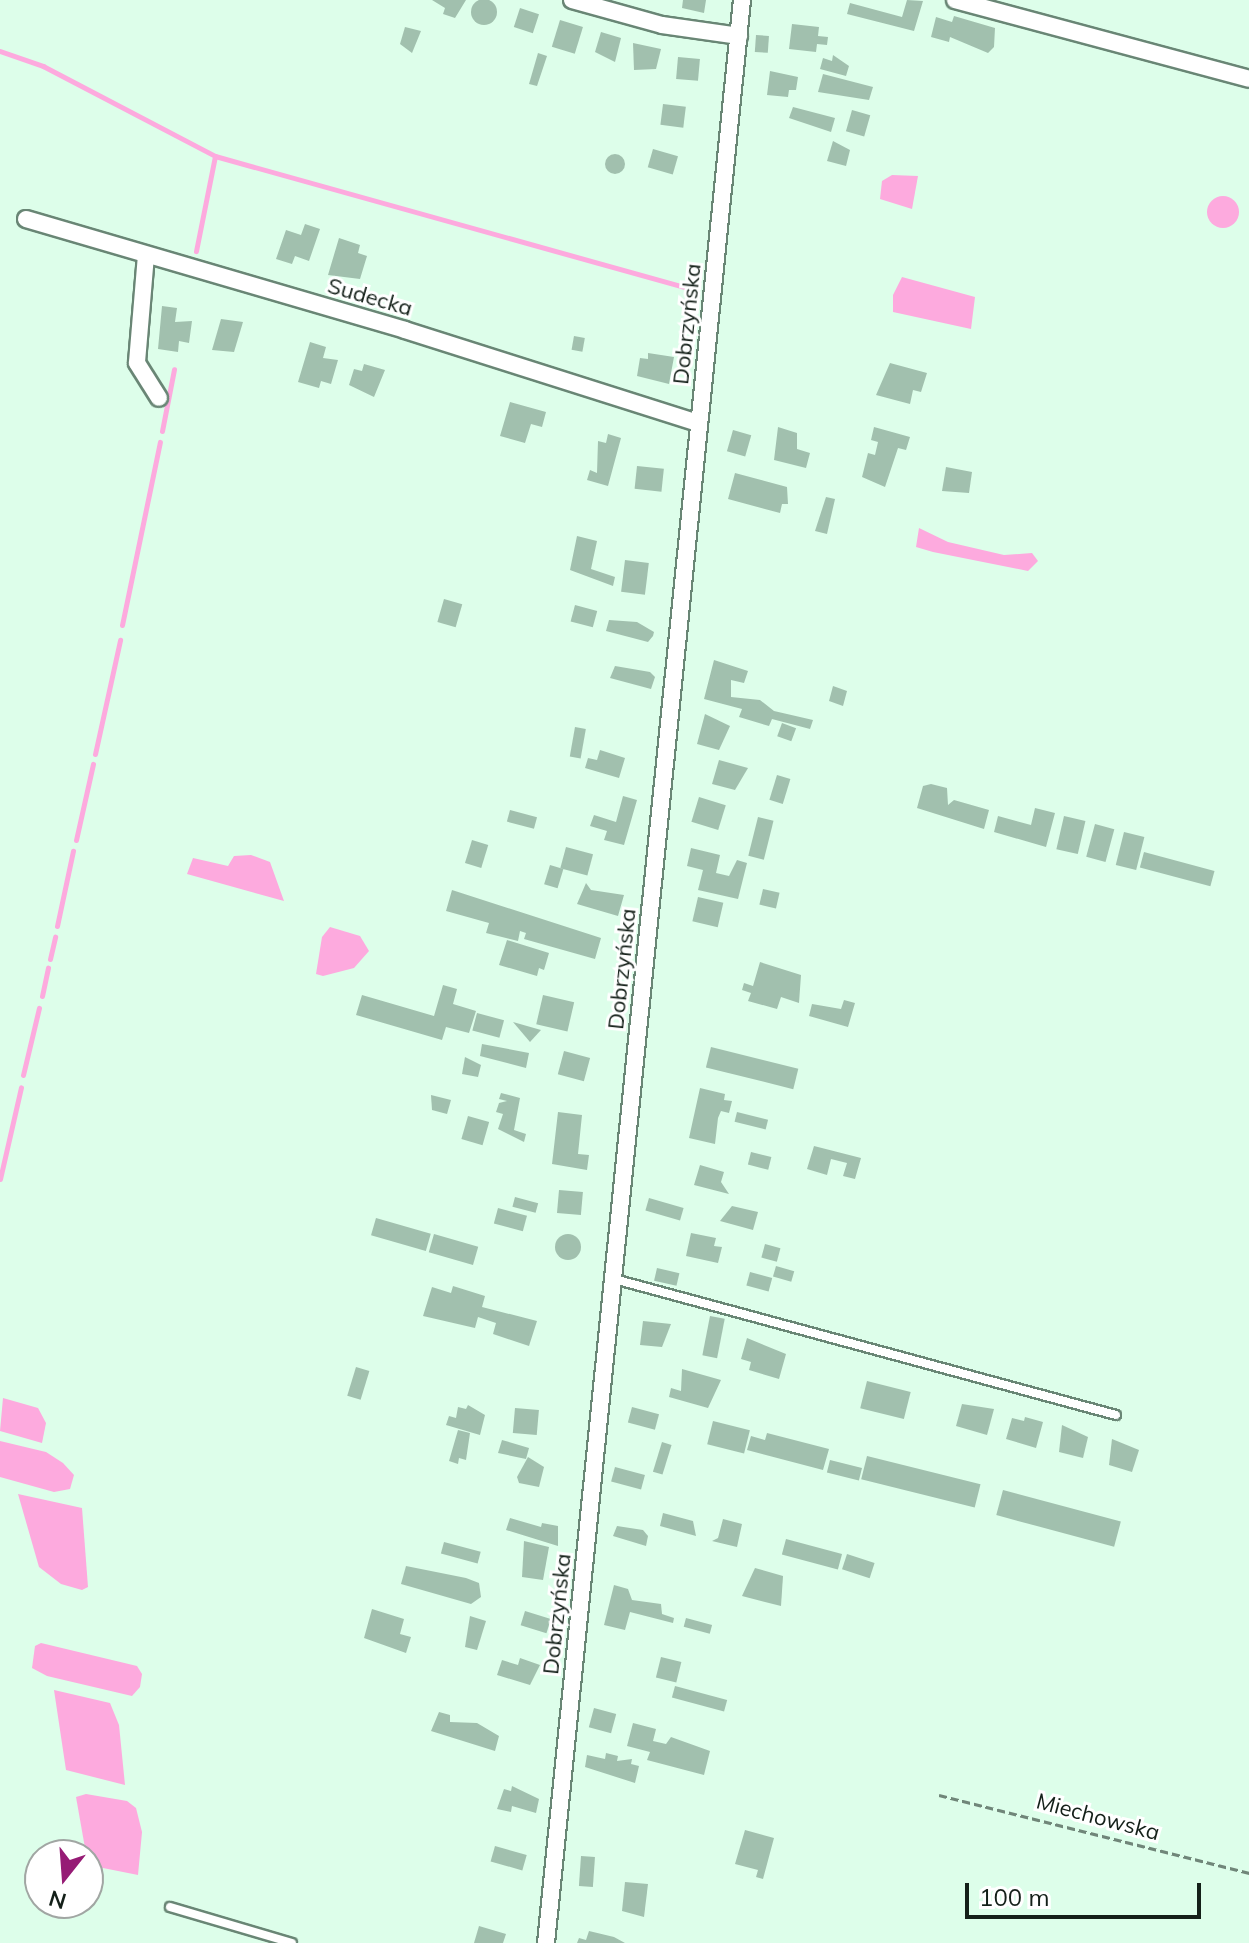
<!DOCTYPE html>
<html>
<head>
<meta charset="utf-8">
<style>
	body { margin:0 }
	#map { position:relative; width:1249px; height:1943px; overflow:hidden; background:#ddfeea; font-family:Mulish,sans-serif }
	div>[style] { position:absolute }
	.water>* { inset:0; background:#fdaade }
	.round { border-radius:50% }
	.stream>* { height:5px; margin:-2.5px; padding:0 2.5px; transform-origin:2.5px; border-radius:2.5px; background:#fdaade }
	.building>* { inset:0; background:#a1c0ae; transform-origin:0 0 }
	.path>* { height:3px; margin-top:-1.5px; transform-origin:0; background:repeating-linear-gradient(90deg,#708679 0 8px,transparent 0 12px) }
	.roads { filter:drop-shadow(2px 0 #698675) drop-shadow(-2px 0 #698675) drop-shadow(0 2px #698675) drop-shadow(0 -2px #698675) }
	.lane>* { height:8px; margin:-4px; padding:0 4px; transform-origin:4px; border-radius:4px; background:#fff }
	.street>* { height:16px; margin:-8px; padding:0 8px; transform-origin:8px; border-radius:8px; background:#fff }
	span { translate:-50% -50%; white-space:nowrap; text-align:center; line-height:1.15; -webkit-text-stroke:6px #fff; paint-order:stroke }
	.street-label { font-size:22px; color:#142019 }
	.north { position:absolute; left:24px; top:1839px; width:80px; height:80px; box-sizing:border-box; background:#fff; border:2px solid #a1a6a3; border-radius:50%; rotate:197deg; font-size:22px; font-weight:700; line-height:32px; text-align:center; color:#142019 }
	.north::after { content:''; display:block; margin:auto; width:28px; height:36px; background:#961b75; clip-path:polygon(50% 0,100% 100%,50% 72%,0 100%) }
	.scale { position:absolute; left:965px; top:1883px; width:236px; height:36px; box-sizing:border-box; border:4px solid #142019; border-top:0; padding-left:10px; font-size:24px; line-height:28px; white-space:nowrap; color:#142019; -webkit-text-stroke:6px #fff; paint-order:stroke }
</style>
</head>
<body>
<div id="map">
	<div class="water">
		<div style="clip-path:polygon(892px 175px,918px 176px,912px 209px,880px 199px,882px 181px)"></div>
		<div class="round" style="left:1207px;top:196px;width:32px;height:32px"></div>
		<div style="clip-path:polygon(902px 277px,975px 297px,971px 329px,893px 312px,893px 295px)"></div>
		<div style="clip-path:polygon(919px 528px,948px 542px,1004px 555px,1032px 553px,1038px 561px,1028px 571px,933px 552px,916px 547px)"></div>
		<div style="clip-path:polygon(251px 855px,270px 862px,284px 901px,187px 874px,193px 858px,228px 866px,234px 856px)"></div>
		<div style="clip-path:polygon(330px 927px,360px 936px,369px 951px,354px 968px,323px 976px,316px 974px,322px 937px)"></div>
		<div style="clip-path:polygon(3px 1398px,38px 1408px,46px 1423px,42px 1443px,0 1431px)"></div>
		<div style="clip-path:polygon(0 1441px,46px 1452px,63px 1463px,74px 1475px,70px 1489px,54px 1492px,0 1477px)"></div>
		<div style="clip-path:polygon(18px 1494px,82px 1508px,88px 1587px,82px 1590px,61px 1584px,39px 1567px)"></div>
		<div style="clip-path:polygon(41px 1643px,137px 1666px,142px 1674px,140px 1687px,132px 1696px,47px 1676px,32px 1668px,35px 1646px)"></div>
		<div style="clip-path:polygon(54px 1690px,110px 1703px,119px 1725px,125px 1785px,66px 1770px)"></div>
		<div style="clip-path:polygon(86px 1794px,127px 1801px,136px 1808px,142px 1832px,138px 1875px,88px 1865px,76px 1797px)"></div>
	</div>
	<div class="stream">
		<div style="left:0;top:51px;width:46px;rotate:19.2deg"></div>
		<div style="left:43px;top:66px;width:194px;rotate:27.6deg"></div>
		<div style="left:215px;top:156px;width:97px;rotate:101.3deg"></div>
		<div style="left:215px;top:156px;width:497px;rotate:15.6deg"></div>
		<div style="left:162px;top:431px;width:63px;rotate:-79deg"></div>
		<div style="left:122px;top:625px;width:187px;rotate:-78.3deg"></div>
		<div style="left:95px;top:754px;width:117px;rotate:-77.6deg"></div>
		<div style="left:76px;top:840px;width:78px;rotate:-77.4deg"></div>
		<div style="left:57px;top:926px;width:77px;rotate:-78deg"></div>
		<div style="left:50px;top:959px;width:23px;rotate:-77deg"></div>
		<div style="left:42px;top:996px;width:29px;rotate:-78deg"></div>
		<div style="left:23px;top:1075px;width:69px;rotate:-76.6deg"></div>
		<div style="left:0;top:1179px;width:94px;rotate:-77.1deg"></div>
	</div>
	<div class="building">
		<div class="round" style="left:471px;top:-1px;width:26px;height:26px"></div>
		<div style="clip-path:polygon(432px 0,466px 0,455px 18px,443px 14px,445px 8px)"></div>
		<div style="clip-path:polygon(683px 0,706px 0,704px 13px,682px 8px)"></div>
		<div style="clip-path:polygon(907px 0,923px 1px,914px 31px,847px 14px,850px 3px,902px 17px)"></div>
		<div style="left:520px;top:8px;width:20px;height:20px;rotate:18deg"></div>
		<div style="clip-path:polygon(954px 16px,995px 28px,994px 47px,988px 53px,950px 37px,949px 42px,931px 37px,936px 17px,952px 22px)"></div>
		<div style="left:560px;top:20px;width:24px;height:28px;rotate:17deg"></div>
		<div style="clip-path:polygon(792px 24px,819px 27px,818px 36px,828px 37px,827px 45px,817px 44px,816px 52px,789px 49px)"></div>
		<div style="clip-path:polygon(405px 27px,421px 31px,412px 53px,400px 44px)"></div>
		<div style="clip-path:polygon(601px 32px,621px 38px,615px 62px,595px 52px)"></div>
		<div style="left:756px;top:35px;width:13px;height:17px;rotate:4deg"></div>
		<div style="clip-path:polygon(633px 43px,661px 49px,656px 69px,634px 70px)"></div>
		<div style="clip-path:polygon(538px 53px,547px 56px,537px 86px,529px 84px)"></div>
		<div style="clip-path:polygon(833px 55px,849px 66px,846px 76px,820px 69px,823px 58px,832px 61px)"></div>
		<div style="left:678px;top:57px;width:22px;height:22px;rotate:5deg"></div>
		<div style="clip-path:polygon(770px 71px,798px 77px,796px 90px,789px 90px,788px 97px,767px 95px)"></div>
		<div style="clip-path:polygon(823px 74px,873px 87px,869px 100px,818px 92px)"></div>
		<div style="left:663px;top:104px;width:23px;height:21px;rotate:7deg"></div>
		<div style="clip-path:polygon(793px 107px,835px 118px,831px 132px,789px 118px)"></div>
		<div style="left:852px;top:110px;width:19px;height:22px;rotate:16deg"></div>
		<div style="clip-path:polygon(833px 141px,850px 150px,846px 166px,827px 161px)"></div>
		<div style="left:653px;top:149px;width:26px;height:19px;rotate:16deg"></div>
		<div class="round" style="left:605px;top:154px;width:20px;height:20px"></div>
		<div style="clip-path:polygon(305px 224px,320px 229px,309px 261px,295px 256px,292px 264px,276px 259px,286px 230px,301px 235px)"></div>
		<div style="clip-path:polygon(339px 238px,360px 245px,358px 253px,367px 256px,360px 279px,328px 275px)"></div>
		<div style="clip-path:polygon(162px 306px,177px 308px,175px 322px,192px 321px,189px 343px,179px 341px,178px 352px,158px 349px)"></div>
		<div style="clip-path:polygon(221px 319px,243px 322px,234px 352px,212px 350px)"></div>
		<div style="left:574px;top:336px;width:11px;height:14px;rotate:10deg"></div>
		<div style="clip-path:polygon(310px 342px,326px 347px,323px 358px,338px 360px,331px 384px,321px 381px,319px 388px,298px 382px)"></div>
		<div style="clip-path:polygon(648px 353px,674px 357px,669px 384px,637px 376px,640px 358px,648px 359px)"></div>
		<div style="clip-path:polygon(890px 363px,927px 373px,921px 392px,913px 390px,910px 404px,876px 395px)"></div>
		<div style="clip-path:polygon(364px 364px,385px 370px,374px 397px,349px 385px,354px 369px,362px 371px)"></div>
		<div style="clip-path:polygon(510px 402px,546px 412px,542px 427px,531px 424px,525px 443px,500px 436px)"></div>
		<div style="clip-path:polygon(778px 427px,797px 433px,797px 449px,810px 453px,806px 468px,774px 460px)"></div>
		<div style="clip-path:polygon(874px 427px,910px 437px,906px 450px,898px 448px,885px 487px,862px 477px,868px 453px,875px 455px,878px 442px,871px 440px)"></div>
		<div style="left:733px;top:430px;width:19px;height:22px;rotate:16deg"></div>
		<div style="clip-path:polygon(608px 434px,621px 438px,608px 486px,587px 480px,590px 470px,597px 473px,598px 441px,606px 443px)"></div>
		<div style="left:637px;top:466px;width:27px;height:23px;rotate:6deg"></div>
		<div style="clip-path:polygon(946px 467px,972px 472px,969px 493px,942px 491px)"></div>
		<div style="clip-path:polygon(735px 473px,787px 487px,788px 504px,782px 504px,780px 513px,728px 499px)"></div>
		<div style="clip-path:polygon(826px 497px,835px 499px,827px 534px,815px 531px)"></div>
		<div style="clip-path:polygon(577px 536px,597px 541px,591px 569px,615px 577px,613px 586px,570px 570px)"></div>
		<div style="left:625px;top:560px;width:24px;height:32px;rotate:7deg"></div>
		<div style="left:444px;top:599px;width:19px;height:24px;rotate:16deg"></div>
		<div style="left:575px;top:605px;width:23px;height:17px;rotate:15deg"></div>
		<div style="clip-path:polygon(609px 620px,637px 622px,654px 632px,653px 636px,648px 642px,606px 631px)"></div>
		<div style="clip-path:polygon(714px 660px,748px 671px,744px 683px,731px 680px,731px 697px,760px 700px,774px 711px,813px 720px,810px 729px,772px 719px,769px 726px,739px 717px,742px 709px,704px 699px)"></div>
		<div style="clip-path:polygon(615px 666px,650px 672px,655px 677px,651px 689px,610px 678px)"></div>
		<div style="clip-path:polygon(833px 686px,847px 691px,843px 706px,829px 701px)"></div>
		<div style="clip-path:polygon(705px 714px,730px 726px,719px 750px,697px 744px)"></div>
		<div style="left:782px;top:723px;width:15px;height:14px;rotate:20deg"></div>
		<div style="left:575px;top:727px;width:11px;height:30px;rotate:10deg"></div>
		<div style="clip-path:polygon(600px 750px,625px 758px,619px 778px,585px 768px,588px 758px,597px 760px)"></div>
		<div style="clip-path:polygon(719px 760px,748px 768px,735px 790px,712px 784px)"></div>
		<div style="left:777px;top:775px;width:14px;height:26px;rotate:17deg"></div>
		<div style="clip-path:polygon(931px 784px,947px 788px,948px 805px,954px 800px,989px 810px,984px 829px,917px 808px,923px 786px)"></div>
		<div style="clip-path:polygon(623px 796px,637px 800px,624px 845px,604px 840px,607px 831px,590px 826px,594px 815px,616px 822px)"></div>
		<div style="left:699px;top:797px;width:28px;height:26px;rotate:17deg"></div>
		<div style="clip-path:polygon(1035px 808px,1055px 813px,1046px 847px,994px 832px,998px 816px,1031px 825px)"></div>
		<div style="left:510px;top:810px;width:28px;height:12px;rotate:15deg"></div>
		<div style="left:1064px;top:816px;width:22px;height:34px;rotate:13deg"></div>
		<div style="left:758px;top:817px;width:16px;height:40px;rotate:14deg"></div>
		<div style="left:1095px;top:824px;width:20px;height:34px;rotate:15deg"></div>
		<div style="left:1124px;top:832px;width:21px;height:34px;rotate:14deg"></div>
		<div style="left:472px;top:840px;width:17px;height:24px;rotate:17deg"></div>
		<div style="left:566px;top:847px;width:28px;height:22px;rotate:15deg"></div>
		<div style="clip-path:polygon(691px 848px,720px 855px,716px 873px,729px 876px,737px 860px,747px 863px,738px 899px,698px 890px,703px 870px,687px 866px)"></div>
		<div style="left:1144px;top:852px;width:73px;height:16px;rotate:15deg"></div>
		<div style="left:550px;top:865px;width:14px;height:20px;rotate:17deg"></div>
		<div style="clip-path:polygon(586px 883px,591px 890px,624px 895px,618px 916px,577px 904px)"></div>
		<div style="left:763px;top:889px;width:17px;height:16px;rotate:13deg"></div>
		<div style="clip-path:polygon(452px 890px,601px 938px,595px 959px,524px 939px,526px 933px,520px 931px,518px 941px,486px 933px,489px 923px,446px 911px)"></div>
		<div style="left:698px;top:897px;width:26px;height:25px;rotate:13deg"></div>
		<div style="clip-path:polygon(507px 940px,549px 953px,544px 970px,539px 968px,537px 976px,499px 965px)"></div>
		<div style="clip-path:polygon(760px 962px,801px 975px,799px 1003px,781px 997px,777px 1009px,748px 1001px,751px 993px,742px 990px,744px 983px,753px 986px)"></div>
		<div style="clip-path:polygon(443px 985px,457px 989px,453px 1004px,476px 1011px,469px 1033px,446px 1027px,442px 1040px,356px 1015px,362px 995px,434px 1016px)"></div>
		<div style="left:543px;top:995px;width:32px;height:30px;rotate:13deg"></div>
		<div style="clip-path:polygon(844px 1000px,855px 1003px,848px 1027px,809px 1016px,812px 1004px,841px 1009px)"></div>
		<div style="left:477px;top:1013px;width:28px;height:18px;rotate:15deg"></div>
		<div style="clip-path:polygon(513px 1022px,541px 1030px,530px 1042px)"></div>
		<div style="clip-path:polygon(482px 1044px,529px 1053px,526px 1068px,480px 1056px)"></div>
		<div style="left:711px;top:1047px;width:90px;height:21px;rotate:14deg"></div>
		<div style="left:564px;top:1051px;width:27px;height:24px;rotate:15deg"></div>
		<div style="clip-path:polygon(465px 1057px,481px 1065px,478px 1077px,462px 1074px)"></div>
		<div style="clip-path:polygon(700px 1088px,725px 1094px,724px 1100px,732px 1101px,729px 1113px,721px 1111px,718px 1118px,715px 1144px,689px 1138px)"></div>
		<div style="clip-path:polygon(501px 1093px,520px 1098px,514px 1130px,526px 1134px,524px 1142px,498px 1129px,503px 1114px,496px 1112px,499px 1103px,507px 1101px,499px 1099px)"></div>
		<div style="clip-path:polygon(431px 1095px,451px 1100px,447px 1114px,432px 1110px)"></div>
		<div style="clip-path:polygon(558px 1112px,582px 1115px,578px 1154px,589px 1155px,587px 1170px,552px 1164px)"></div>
		<div style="left:737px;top:1112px;width:32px;height:10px;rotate:14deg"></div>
		<div style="left:468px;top:1116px;width:22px;height:24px;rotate:16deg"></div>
		<div style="clip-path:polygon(814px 1146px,861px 1158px,855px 1179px,843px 1176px,847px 1163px,831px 1159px,827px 1175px,807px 1169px)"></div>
		<div style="left:751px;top:1152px;width:21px;height:13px;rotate:14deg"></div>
		<div style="clip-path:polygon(700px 1165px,724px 1172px,721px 1182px,729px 1194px,694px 1185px)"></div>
		<div style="left:559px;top:1190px;width:24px;height:23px;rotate:5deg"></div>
		<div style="left:515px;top:1197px;width:24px;height:10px;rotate:15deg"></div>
		<div style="left:649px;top:1198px;width:36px;height:13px;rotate:16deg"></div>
		<div style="clip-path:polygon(732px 1206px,758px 1212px,753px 1230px,720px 1221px)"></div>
		<div style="left:498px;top:1208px;width:30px;height:16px;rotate:15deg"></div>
		<div style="left:376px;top:1218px;width:57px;height:18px;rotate:16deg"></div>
		<div style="clip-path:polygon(691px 1233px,716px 1238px,714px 1246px,722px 1247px,718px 1263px,686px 1256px)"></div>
		<div class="round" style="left:555px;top:1234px;width:26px;height:26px"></div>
		<div style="left:434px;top:1234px;width:46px;height:19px;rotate:16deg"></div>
		<div style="left:765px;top:1244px;width:16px;height:14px;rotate:15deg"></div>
		<div style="left:776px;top:1266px;width:19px;height:11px;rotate:16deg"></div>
		<div style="left:657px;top:1268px;width:23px;height:13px;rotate:13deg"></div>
		<div style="left:750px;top:1272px;width:23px;height:14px;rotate:15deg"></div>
		<div style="clip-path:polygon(453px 1286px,485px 1296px,482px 1307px,537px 1321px,529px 1346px,493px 1334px,496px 1323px,478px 1317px,475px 1328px,423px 1316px,432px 1287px,451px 1293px)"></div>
		<div style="left:710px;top:1316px;width:15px;height:40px;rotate:11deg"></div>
		<div style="clip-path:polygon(643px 1321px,671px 1324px,662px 1347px,640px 1345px)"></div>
		<div style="clip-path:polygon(747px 1338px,786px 1354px,779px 1379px,749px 1370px,751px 1362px,741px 1359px)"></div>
		<div style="left:356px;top:1367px;width:14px;height:30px;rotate:17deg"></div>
		<div style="clip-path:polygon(682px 1369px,721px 1380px,708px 1408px,669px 1397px,671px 1388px,681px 1391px)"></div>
		<div style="left:867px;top:1381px;width:45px;height:28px;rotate:14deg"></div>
		<div style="clip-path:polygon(962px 1404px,994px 1409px,987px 1435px,956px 1426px)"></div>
		<div style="clip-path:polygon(468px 1405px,485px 1415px,480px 1435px,446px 1425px,449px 1416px,456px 1418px,458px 1407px,466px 1409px)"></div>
		<div style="left:632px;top:1407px;width:28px;height:16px;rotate:15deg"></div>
		<div style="left:515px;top:1408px;width:24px;height:25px;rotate:5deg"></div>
		<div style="clip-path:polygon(1025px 1417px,1043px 1422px,1036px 1448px,1006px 1439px,1012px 1418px,1024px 1421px)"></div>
		<div style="left:713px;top:1421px;width:38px;height:24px;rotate:14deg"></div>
		<div style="clip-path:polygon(1062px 1425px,1088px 1437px,1083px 1458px,1059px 1452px)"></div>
		<div style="clip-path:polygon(458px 1430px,470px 1433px,466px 1460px,459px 1458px,458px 1464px,449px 1461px)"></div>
		<div style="clip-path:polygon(767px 1433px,829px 1449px,823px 1470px,747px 1450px,751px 1436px,765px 1440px)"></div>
		<div style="clip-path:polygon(1112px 1439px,1139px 1450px,1132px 1472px,1109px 1465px)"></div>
		<div style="clip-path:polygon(502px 1440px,529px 1448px,526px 1459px,498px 1453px)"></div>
		<div style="left:662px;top:1442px;width:10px;height:31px;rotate:17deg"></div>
		<div style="left:867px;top:1456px;width:117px;height:24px;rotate:14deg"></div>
		<div style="clip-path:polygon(528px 1457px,544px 1467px,539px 1487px,519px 1483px,517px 1477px)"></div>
		<div style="left:830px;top:1460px;width:33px;height:13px;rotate:14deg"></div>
		<div style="left:615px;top:1467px;width:31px;height:15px;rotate:15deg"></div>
		<div style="left:1003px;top:1490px;width:122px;height:26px;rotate:15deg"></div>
		<div style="clip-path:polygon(663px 1513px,693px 1521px,696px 1536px,660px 1526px)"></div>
		<div style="clip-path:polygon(510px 1518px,541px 1527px,542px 1523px,558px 1526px,558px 1546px,506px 1530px)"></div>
		<div style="clip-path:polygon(723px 1519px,742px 1524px,737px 1547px,712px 1541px,718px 1538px)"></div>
		<div style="clip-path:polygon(617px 1526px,643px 1530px,648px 1536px,646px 1546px,613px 1536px)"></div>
		<div style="left:786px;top:1539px;width:58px;height:16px;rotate:15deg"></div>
		<div style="clip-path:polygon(524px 1541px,549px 1547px,543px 1580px,522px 1577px)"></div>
		<div style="left:444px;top:1542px;width:38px;height:12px;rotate:15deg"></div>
		<div style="left:847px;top:1554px;width:29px;height:16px;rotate:18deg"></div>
		<div style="clip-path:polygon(406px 1566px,466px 1578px,479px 1583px,481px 1597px,471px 1604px,401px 1584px)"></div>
		<div style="clip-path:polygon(755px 1568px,783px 1576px,781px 1606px,742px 1596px)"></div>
		<div style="clip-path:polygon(614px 1585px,628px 1589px,632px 1600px,661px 1604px,662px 1614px,674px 1618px,673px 1623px,630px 1612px,625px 1630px,604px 1625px)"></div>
		<div style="clip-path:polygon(372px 1609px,404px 1619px,400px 1634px,411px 1637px,406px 1653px,364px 1638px)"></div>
		<div style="left:525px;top:1611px;width:27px;height:15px;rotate:17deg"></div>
		<div style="clip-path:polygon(470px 1616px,486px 1621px,477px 1650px,465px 1647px)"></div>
		<div style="left:686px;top:1618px;width:27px;height:9px;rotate:15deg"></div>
		<div style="left:661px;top:1657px;width:21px;height:21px;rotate:14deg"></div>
		<div style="clip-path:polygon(520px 1658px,540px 1665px,530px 1685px,497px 1675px,502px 1660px,518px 1665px)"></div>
		<div style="left:675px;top:1686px;width:54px;height:12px;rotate:15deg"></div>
		<div style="left:594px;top:1708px;width:23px;height:20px;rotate:15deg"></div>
		<div style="clip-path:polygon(439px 1712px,450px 1715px,450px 1722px,477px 1723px,499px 1736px,495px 1751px,431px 1731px)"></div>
		<div style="clip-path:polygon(633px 1723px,656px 1729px,653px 1741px,666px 1744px,671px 1737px,710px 1751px,704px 1775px,647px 1760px,650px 1752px,627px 1746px)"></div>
		<div style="clip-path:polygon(606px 1753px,618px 1756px,617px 1761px,632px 1759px,631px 1764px,639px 1766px,635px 1783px,585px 1767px,587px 1755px,605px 1759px)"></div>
		<div style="clip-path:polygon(512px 1786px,539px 1799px,536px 1813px,512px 1806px,511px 1812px,497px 1809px,504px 1789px,511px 1791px)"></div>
		<div style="clip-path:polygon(745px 1830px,774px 1838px,763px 1879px,756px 1877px,758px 1870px,735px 1864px)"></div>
		<div style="left:495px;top:1846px;width:33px;height:16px;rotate:16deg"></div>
		<div style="left:581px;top:1856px;width:14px;height:30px;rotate:4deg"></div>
		<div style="clip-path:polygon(625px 1882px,648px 1884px,644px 1917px,622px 1911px)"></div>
		<div style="clip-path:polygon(479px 1926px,506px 1934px,503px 1943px,474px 1943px)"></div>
		<div style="clip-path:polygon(589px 1931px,614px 1937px,625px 1943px,577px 1943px,579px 1938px,586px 1940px)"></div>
	</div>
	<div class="path">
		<div style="left:939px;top:1795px;width:320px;rotate:14.1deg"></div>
	</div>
	<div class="roads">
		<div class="lane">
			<div style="left:614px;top:1279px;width:520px;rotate:15.16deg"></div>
			<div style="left:170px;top:1907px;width:127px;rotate:16.4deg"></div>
		</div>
		<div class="street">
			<div style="left:572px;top:0;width:93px;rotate:15.5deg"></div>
			<div style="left:662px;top:25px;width:78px;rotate:8.1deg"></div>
			<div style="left:955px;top:0;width:304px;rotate:15deg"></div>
			<div style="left:26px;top:219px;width:395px;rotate:16.3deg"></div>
			<div style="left:405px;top:330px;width:308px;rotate:17.6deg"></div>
			<div style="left:146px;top:255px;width:108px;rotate:94.8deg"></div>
			<div style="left:137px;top:363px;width:41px;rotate:57.8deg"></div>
			<div style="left:546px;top:1943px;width:1953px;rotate:-84.24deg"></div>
		</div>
	</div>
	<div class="street-label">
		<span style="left:370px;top:297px;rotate:16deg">Sudecka</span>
		<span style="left:687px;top:324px;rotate:-84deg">Dobrzyńska</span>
		<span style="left:622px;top:969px;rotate:-84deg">Dobrzyńska</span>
		<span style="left:557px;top:1614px;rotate:-84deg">Dobrzyńska</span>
		<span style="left:1098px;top:1817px;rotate:15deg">Miechowska</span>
	</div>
	<div class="north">N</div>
	<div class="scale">100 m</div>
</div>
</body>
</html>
